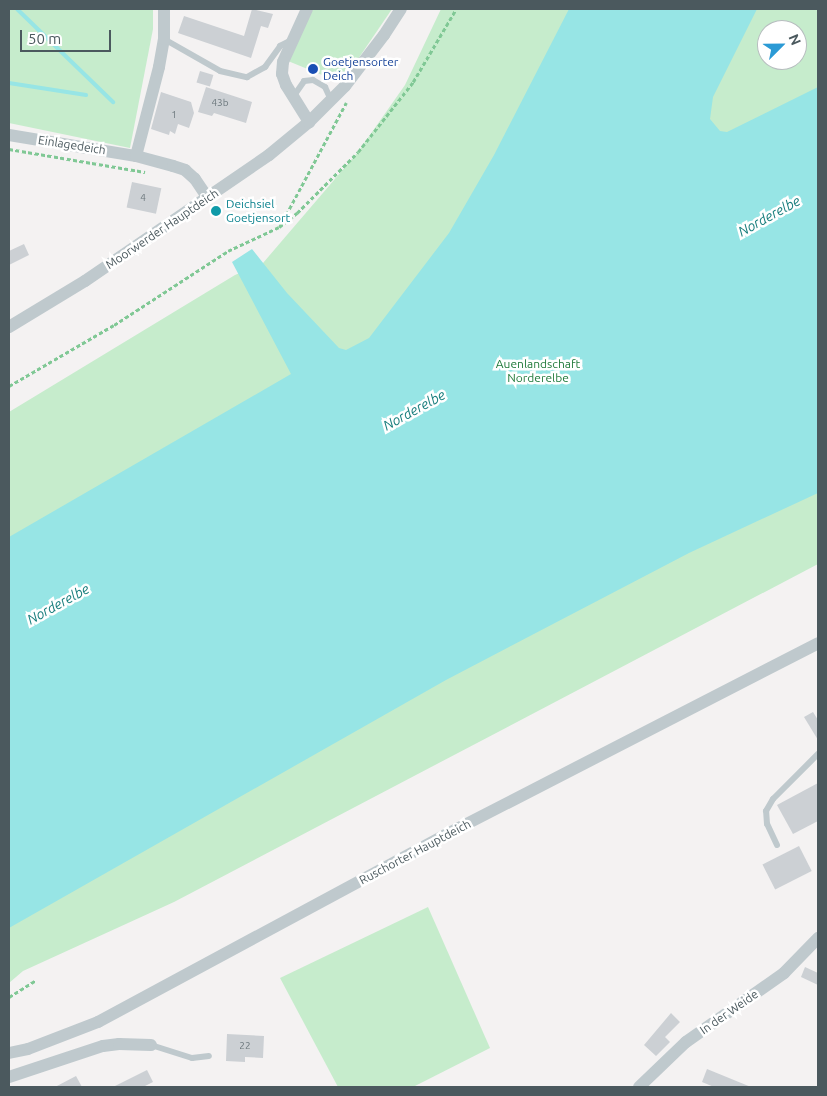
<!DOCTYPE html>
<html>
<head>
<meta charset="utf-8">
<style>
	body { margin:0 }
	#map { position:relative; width:827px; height:1096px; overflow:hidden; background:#f4f2f2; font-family:Ubuntu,sans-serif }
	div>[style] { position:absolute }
	.green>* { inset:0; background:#c6eccc }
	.water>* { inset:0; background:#97e5e5 }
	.stream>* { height:4px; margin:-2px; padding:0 2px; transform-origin:2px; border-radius:2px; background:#97e5e5 }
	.building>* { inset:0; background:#ccd0d4; transform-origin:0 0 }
	.path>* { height:2.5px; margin-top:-1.25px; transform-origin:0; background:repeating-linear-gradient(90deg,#80c895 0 4px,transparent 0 6.5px) }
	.service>* { height:6px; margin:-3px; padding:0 3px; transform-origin:3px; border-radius:3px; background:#bfc9cd }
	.minor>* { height:12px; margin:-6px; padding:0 6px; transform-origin:6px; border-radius:6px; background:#bfc9cd }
	.dots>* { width:14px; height:14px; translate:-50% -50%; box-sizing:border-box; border:2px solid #fff; border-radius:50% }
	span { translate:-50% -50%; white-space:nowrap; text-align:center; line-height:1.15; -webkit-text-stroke:5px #fff; paint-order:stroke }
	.number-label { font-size:10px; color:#6b777c }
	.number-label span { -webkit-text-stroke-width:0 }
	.transit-label { font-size:12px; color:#164399 }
	.left { translate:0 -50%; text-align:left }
	.street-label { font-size:12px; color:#4b595e }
	.culture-label { font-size:12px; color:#0d838f }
	.park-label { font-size:12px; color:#217a3a }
	.water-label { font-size:14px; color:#187e7d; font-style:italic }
	.frame { position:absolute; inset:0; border:10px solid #4b595e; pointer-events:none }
	.north { position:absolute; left:757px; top:20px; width:50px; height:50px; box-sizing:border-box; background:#fff; border:1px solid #b7bdbf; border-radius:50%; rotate:67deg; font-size:14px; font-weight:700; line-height:20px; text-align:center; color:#4b595e }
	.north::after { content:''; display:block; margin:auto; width:18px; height:22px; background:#2b9ad5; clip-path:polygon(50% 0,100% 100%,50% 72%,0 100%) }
	.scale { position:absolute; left:20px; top:30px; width:91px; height:22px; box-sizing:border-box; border:2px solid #4b595e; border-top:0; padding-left:6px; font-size:15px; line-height:18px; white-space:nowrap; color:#4b595e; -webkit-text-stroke:4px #fff; paint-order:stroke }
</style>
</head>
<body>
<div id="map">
	<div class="green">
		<div style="clip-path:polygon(9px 9px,153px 9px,153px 29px,130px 148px,9px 123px)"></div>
		<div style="clip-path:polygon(311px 9px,392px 9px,358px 59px,337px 81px,288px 61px)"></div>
		<div style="clip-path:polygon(evenodd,441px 9px,818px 9px,818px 564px,174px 902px,23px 971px,9px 983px,9px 412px,235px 275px,263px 263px,358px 152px,405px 85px,441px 9px,767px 30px,797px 30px,797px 60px,767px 60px,767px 30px)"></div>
		<div style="clip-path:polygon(428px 907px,490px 1048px,413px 1087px,338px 1087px,280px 978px)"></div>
	</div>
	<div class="water">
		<div style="clip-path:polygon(569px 9px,757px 9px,713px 97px,710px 119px,720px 131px,727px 132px,818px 87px,818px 493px,689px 553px,446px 680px,9px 928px,9px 537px,291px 374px,232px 262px,252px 249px,287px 293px,339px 348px,346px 350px,369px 338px,449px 233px,494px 155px)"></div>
	</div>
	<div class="stream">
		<div style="left:17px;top:9px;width:134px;rotate:44.1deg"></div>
		<div style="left:9px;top:83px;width:78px;rotate:8.9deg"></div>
	</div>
	<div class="building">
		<div style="clip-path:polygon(252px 9px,273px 14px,268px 28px,261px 26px,251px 58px,178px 33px,184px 16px,244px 36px)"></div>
		<div style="left:200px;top:71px;width:14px;height:12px;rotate:17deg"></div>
		<div style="clip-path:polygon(206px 87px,252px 102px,246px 123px,214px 113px,212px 116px,198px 112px)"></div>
		<div style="clip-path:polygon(161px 92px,191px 102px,194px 113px,189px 128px,178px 124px,175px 134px,170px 131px,169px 135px,151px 129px)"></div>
		<div style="left:132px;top:182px;width:30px;height:26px;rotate:12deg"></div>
		<div style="clip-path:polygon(24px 244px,29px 255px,9px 265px,9px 251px)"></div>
		<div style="clip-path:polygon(813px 712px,818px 720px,818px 740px,804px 717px)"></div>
		<div style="clip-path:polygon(818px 783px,818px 821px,793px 834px,777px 805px)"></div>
		<div style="left:799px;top:846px;width:28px;height:41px;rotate:63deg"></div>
		<div style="clip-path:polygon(805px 967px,818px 973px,818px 985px,801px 977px)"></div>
		<div style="clip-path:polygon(671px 1013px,680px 1022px,665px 1037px,662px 1034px,670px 1042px,656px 1056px,644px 1045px)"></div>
		<div style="clip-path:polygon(227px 1034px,264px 1036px,263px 1058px,245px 1057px,245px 1062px,226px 1061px)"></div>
		<div style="clip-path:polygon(707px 1069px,751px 1087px,714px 1087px,702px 1082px)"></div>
		<div style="clip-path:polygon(147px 1070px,153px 1082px,143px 1087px,113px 1087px)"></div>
		<div style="clip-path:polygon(76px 1076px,82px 1087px,55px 1087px)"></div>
	</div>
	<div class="path">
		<div style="left:9px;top:149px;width:138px;rotate:9.6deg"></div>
		<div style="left:280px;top:226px;width:140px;rotate:-61.8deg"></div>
		<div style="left:9px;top:386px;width:121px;rotate:-30.2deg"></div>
		<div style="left:114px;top:325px;width:136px;rotate:-33deg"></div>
		<div style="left:228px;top:251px;width:56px;rotate:-25.2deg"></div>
		<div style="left:279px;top:227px;width:23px;rotate:-38deg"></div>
		<div style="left:297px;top:213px;width:86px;rotate:-45deg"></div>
		<div style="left:358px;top:152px;width:89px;rotate:-51.8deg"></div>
		<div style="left:413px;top:82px;width:85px;rotate:-59.5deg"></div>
		<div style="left:9px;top:997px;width:31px;rotate:-32deg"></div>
	</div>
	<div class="service">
		<div style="left:164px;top:39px;width:64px;rotate:29.7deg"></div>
		<div style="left:220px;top:71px;width:28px;rotate:13deg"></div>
		<div style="left:247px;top:77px;width:21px;rotate:-29deg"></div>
		<div style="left:265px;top:67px;width:26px;rotate:-54deg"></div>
		<div style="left:280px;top:46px;width:11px;rotate:-27deg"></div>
		<div style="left:293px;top:97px;width:19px;rotate:-55deg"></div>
		<div style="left:304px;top:81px;width:9px;rotate:-6deg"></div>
		<div style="left:313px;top:80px;width:14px;rotate:30deg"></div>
		<div style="left:325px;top:87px;width:14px;rotate:65deg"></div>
		<div style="left:777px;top:845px;width:23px;rotate:-115deg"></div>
		<div style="left:767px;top:824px;width:13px;rotate:-94deg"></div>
		<div style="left:766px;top:811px;width:14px;rotate:-60deg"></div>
		<div style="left:773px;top:799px;width:64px;rotate:-45deg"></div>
		<div style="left:151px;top:1045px;width:43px;rotate:17.6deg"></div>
		<div style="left:192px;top:1058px;width:17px;rotate:-7deg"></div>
	</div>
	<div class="minor">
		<div style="left:307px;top:9px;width:58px;rotate:114.4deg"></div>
		<div style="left:283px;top:62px;width:12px;rotate:95deg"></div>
		<div style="left:282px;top:74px;width:12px;rotate:70deg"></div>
		<div style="left:286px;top:85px;width:44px;rotate:58.1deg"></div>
		<div style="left:9px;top:135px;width:129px;rotate:9.4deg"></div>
		<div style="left:136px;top:156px;width:38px;rotate:15deg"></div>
		<div style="left:173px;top:166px;width:13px;rotate:18deg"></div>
		<div style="left:185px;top:170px;width:13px;rotate:42deg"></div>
		<div style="left:195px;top:179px;width:23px;rotate:56deg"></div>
		<div style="left:136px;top:156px;width:92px;rotate:-75.5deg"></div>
		<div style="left:159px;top:67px;width:28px;rotate:-80deg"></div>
		<div style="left:164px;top:39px;width:30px;rotate:-90deg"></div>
		<div style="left:9px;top:327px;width:89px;rotate:-31.2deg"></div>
		<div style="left:85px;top:281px;width:223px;rotate:-34.4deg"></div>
		<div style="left:269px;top:155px;width:52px;rotate:-39.5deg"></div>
		<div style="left:309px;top:122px;width:51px;rotate:-45deg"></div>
		<div style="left:345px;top:86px;width:64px;rotate:-52.6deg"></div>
		<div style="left:384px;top:35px;width:31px;rotate:-57deg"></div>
		<div style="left:9px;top:1053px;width:19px;rotate:-12deg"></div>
		<div style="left:28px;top:1049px;width:75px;rotate:-21.1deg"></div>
		<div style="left:98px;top:1022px;width:396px;rotate:-28.3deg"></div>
		<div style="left:447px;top:834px;width:417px;rotate:-27.2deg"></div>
		<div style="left:9px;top:1077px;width:99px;rotate:-18.3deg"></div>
		<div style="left:103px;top:1046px;width:16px;rotate:-7deg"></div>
		<div style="left:119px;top:1044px;width:32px;rotate:2deg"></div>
		<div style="left:639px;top:1087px;width:65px;rotate:-43.8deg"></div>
		<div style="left:686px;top:1042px;width:120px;rotate:-35.1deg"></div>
		<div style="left:784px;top:973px;width:49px;rotate:-45.8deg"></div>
	</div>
	<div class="dots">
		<div style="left:313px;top:69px;background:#1a4fb4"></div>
		<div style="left:216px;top:211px;background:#0f9aa8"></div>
	</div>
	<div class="number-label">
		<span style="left:220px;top:103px">43b</span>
		<span style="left:174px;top:115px">1</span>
		<span style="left:143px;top:198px">4</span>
		<span style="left:245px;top:1046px">22</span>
	</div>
	<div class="transit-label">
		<span class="left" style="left:323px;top:69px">Goetjensorter<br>Deich</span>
	</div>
	<div class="street-label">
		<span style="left:72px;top:145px;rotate:9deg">Einlagedeich</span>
		<span style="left:162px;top:229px;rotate:-34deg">Moorwerder Hauptdeich</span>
		<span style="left:415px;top:852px;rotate:-28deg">Ruschorter Hauptdeich</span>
		<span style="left:729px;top:1012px;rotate:-35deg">In der Weide</span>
	</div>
	<div class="culture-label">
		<span class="left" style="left:226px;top:211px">Deichsiel<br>Goetjensort</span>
	</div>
	<div class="park-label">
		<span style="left:538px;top:371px">Auenlandschaft<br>Norderelbe</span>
	</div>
	<div class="water-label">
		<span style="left:769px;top:216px;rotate:-29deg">Norderelbe</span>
		<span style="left:414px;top:410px;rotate:-29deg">Norderelbe</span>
		<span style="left:58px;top:604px;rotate:-29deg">Norderelbe</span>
	</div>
	<div class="frame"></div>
	<div class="north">N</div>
	<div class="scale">50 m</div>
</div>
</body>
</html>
